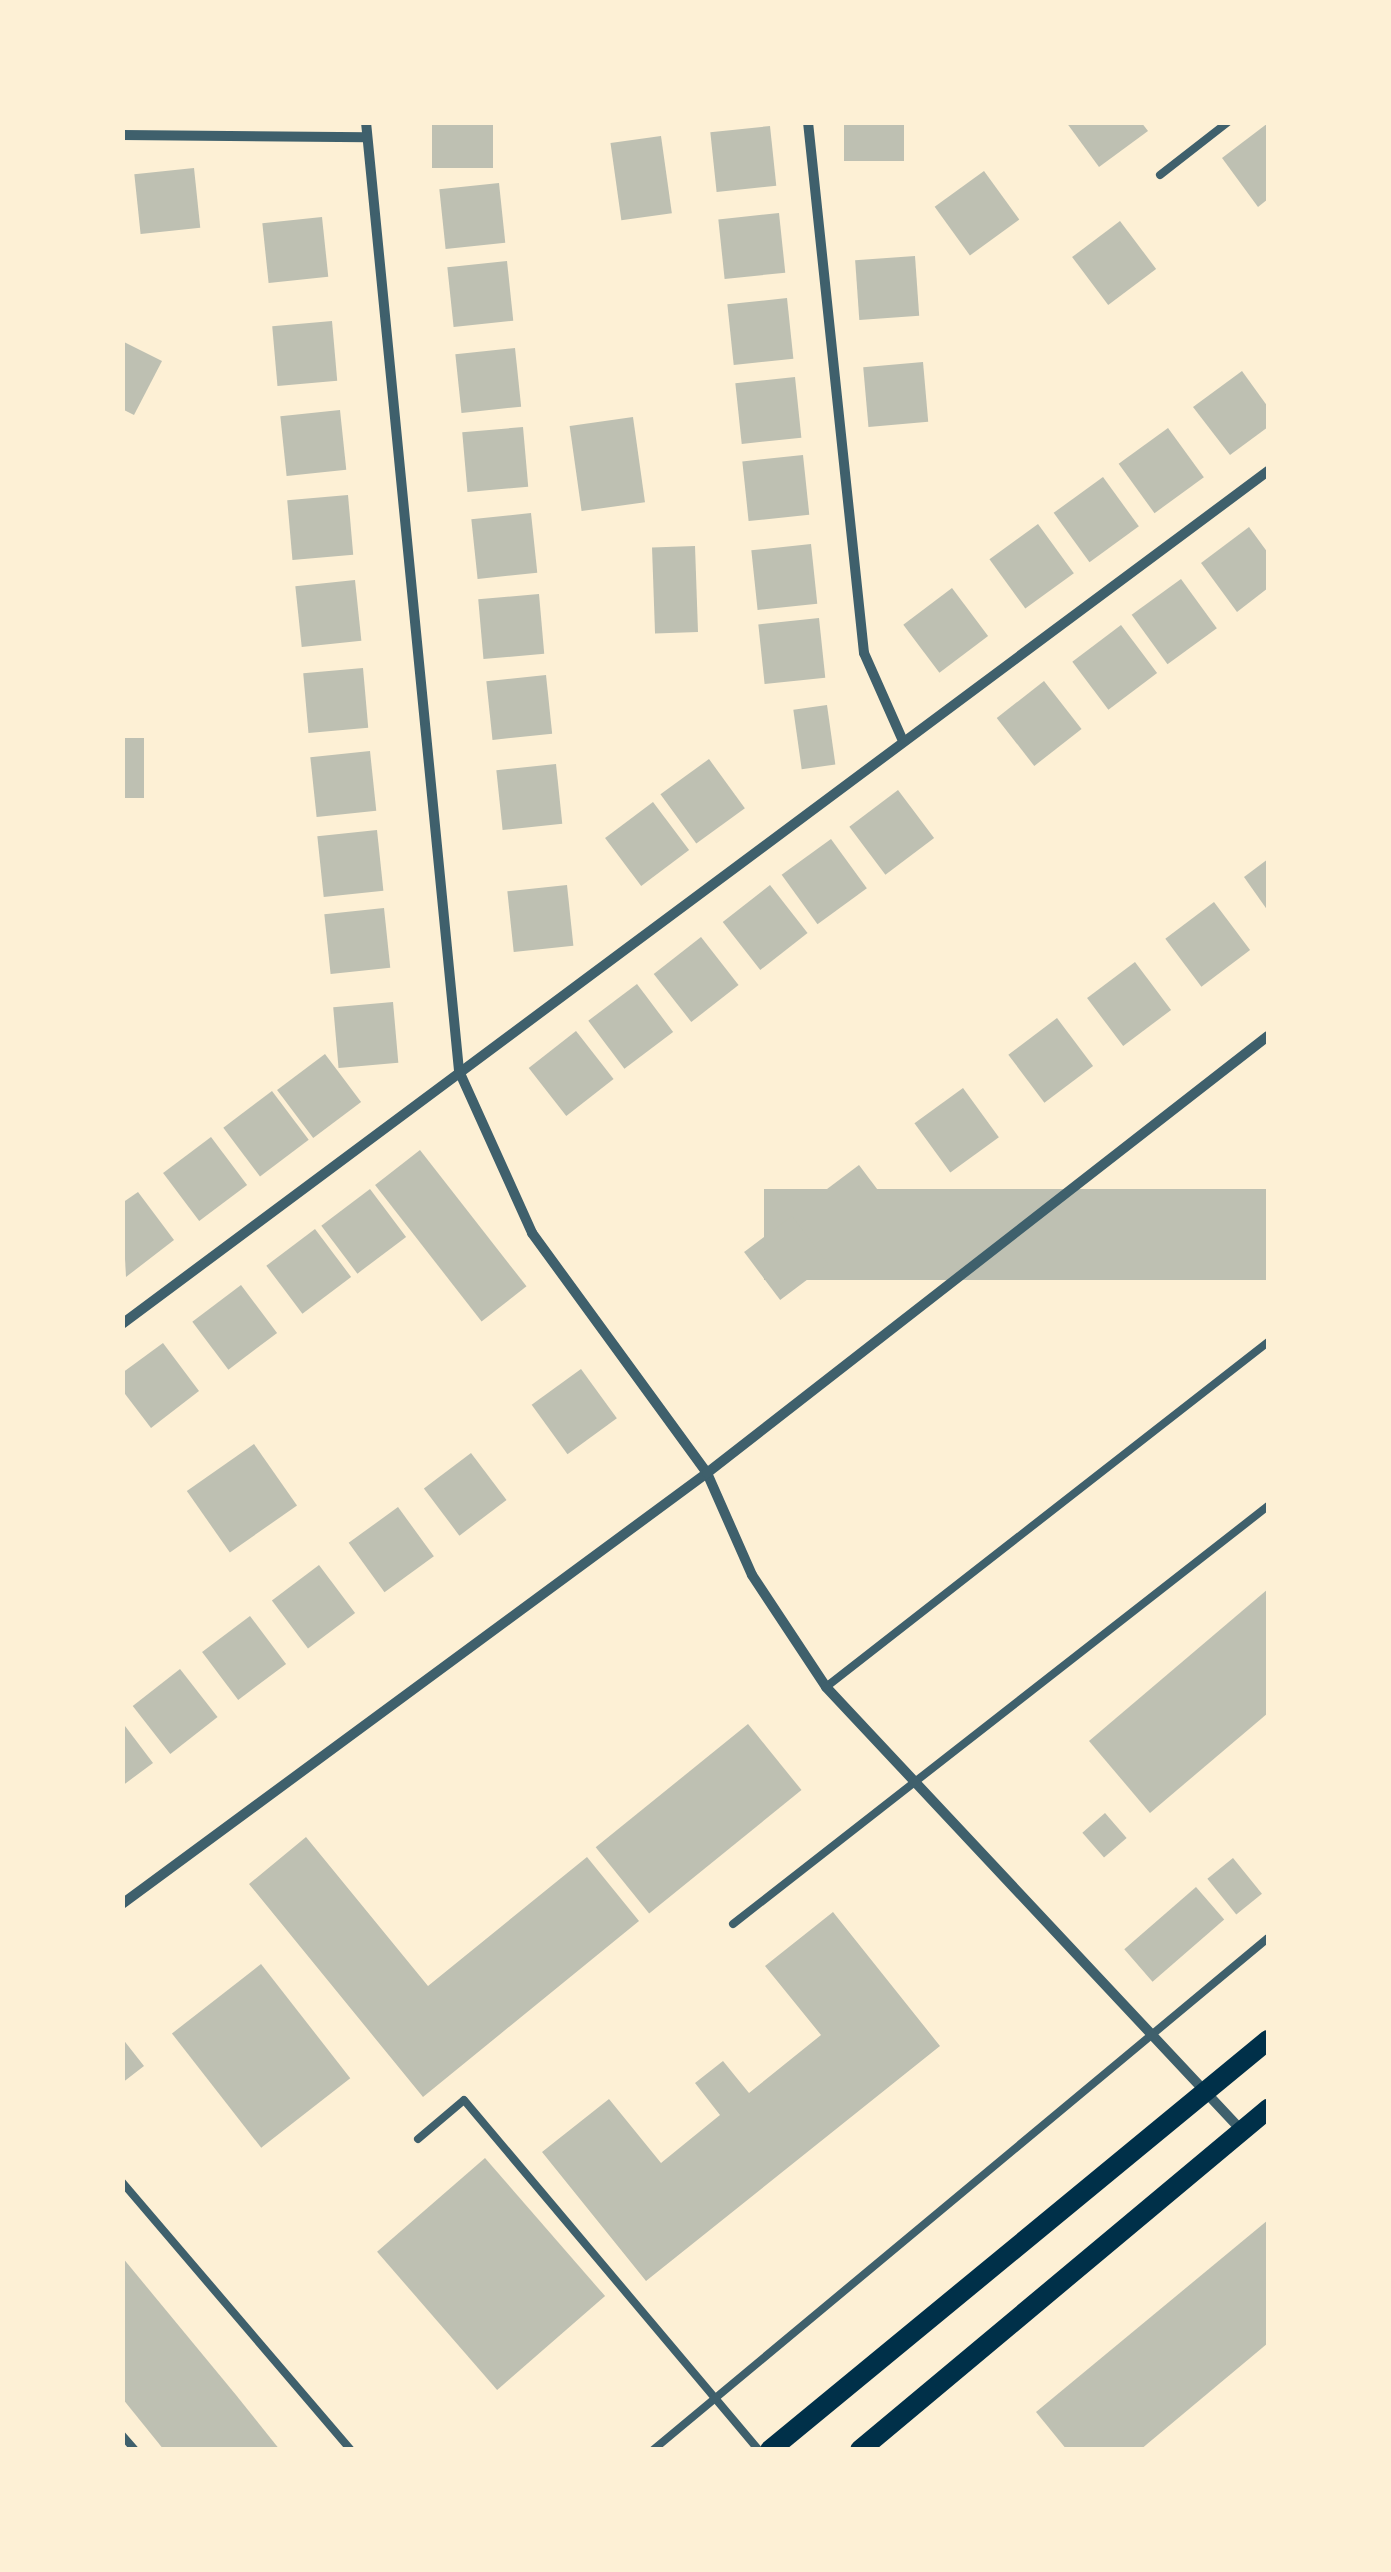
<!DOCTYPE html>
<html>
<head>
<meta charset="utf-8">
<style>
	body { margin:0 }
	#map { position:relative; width:1391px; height:2572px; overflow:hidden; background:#fdf0d5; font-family:"Open Sans",sans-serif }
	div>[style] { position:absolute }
	.building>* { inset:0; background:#bec0b2; transform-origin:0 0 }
	.service>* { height:8px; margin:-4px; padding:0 4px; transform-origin:4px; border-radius:4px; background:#3f606c }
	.minor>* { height:10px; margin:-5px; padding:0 5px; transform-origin:5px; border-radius:5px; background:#3f606c }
	.secondary>* { height:20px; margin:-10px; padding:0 10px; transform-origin:10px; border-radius:10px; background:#003049 }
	span { translate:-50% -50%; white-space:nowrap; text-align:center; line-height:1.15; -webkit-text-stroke:10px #fdf0d5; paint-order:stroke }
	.frame { position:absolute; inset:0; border:125px solid #fdf0d5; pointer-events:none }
</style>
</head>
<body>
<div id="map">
	<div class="building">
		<div style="left:432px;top:122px;width:61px;height:46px"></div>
		<div style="left:844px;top:122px;width:60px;height:39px"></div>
		<div style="clip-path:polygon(1066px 122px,1141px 122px,1148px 131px,1099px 167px)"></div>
		<div style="clip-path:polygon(1268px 123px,1268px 199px,1258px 207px,1222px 158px)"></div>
		<div style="left:770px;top:126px;width:60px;height:60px;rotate:84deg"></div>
		<div style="left:661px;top:136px;width:78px;height:51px;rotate:82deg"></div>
		<div style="left:194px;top:168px;width:60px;height:60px;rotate:84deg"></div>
		<div style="left:984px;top:171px;width:60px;height:61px;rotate:54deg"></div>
		<div style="left:499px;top:183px;width:60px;height:60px;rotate:84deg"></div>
		<div style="left:779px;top:213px;width:60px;height:61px;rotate:84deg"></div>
		<div style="left:322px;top:217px;width:60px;height:60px;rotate:84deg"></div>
		<div style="left:1120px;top:221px;width:60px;height:60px;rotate:53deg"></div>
		<div style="left:915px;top:256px;width:60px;height:60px;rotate:86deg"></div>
		<div style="left:507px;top:261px;width:60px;height:60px;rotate:84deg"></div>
		<div style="left:787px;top:298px;width:61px;height:60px;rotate:84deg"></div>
		<div style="left:332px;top:321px;width:60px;height:60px;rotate:85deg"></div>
		<div style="clip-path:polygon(122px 341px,162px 361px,134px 415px,122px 409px)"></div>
		<div style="left:515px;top:348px;width:59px;height:60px;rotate:84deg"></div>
		<div style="left:923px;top:362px;width:60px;height:60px;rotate:85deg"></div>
		<div style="clip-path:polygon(1242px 371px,1268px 407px,1268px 427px,1230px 455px,1193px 407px)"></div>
		<div style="left:795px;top:377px;width:61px;height:60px;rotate:84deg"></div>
		<div style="left:340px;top:410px;width:60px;height:60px;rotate:84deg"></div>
		<div style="left:633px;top:417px;width:86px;height:64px;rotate:82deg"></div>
		<div style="left:523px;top:427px;width:60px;height:61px;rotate:85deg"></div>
		<div style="left:1168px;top:428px;width:61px;height:61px;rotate:54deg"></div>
		<div style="left:803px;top:455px;width:60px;height:61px;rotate:84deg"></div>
		<div style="left:1103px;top:477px;width:61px;height:61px;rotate:54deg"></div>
		<div style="left:348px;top:495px;width:60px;height:61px;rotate:85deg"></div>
		<div style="left:531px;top:513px;width:60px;height:60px;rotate:84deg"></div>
		<div style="left:1038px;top:524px;width:61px;height:60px;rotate:54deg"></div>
		<div style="clip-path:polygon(1249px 527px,1268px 553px,1268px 588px,1237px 612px,1201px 563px)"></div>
		<div style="left:811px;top:544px;width:60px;height:60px;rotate:84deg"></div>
		<div style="left:695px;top:546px;width:86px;height:43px;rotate:88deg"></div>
		<div style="left:1181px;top:579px;width:61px;height:61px;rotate:54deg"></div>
		<div style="left:355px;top:580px;width:61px;height:60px;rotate:84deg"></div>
		<div style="left:952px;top:588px;width:60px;height:61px;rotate:53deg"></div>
		<div style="left:539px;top:594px;width:60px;height:61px;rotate:85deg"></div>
		<div style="left:819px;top:618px;width:60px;height:61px;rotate:84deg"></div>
		<div style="left:1121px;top:625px;width:60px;height:61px;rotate:53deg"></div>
		<div style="left:363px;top:668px;width:60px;height:60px;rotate:85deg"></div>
		<div style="left:546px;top:675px;width:59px;height:60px;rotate:84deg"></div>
		<div style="left:1044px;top:681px;width:61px;height:60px;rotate:52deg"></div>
		<div style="left:827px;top:705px;width:60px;height:34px;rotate:82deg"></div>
		<div style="left:122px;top:738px;width:22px;height:60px"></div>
		<div style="left:370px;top:751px;width:60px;height:60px;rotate:84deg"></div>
		<div style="left:709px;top:759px;width:61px;height:60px;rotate:54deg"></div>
		<div style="left:556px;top:764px;width:60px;height:60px;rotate:84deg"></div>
		<div style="left:898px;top:790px;width:60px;height:61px;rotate:53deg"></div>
		<div style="left:653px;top:802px;width:60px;height:60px;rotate:53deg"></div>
		<div style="left:377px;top:830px;width:61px;height:60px;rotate:84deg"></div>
		<div style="left:831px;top:839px;width:61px;height:61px;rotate:54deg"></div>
		<div style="clip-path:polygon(1268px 859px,1268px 911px,1244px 877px)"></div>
		<div style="left:567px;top:885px;width:61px;height:60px;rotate:84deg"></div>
		<div style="left:770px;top:885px;width:61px;height:60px;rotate:52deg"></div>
		<div style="left:1214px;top:902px;width:60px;height:61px;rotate:53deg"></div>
		<div style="left:384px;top:908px;width:60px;height:60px;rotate:84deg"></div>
		<div style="left:701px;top:937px;width:61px;height:60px;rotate:52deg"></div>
		<div style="left:1135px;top:962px;width:60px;height:60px;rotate:53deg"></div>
		<div style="left:637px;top:984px;width:60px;height:61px;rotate:53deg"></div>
		<div style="left:393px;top:1002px;width:61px;height:60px;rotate:85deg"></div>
		<div style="left:1057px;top:1018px;width:60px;height:61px;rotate:53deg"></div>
		<div style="left:576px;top:1031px;width:61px;height:60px;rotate:52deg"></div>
		<div style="left:325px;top:1054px;width:60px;height:60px;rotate:53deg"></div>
		<div style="left:963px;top:1088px;width:61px;height:60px;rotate:54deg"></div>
		<div style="left:272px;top:1091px;width:61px;height:61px;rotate:53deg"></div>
		<div style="left:211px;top:1137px;width:60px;height:60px;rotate:53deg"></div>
		<div style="left:420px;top:1150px;width:173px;height:57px;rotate:52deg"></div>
		<div style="left:859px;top:1165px;width:60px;height:60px;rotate:53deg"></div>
		<div style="left:370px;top:1189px;width:60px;height:61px;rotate:53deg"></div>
		<div style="left:1268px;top:1189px;width:91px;height:504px;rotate:90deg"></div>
		<div style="clip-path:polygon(138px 1192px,174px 1240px,126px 1277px,122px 1203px)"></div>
		<div style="left:792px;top:1216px;width:60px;height:60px;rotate:53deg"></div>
		<div style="left:315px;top:1229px;width:60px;height:61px;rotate:53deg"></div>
		<div style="left:241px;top:1285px;width:60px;height:61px;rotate:53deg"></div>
		<div style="clip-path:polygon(163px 1343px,199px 1391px,151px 1428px,122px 1390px,122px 1373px)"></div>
		<div style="left:581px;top:1369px;width:61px;height:61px;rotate:54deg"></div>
		<div style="left:254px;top:1444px;width:75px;height:82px;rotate:55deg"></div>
		<div style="left:471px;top:1453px;width:59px;height:59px;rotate:53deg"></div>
		<div style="left:398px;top:1507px;width:61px;height:61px;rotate:54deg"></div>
		<div style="left:319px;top:1565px;width:60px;height:59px;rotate:53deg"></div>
		<div style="clip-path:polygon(1268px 1589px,1268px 1713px,1150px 1813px,1089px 1741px)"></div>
		<div style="left:250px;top:1616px;width:60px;height:60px;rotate:53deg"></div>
		<div style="left:180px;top:1669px;width:61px;height:60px;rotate:52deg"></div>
		<div style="clip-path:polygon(122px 1722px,153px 1763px,122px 1786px)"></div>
		<div style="left:748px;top:1724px;width:85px;height:196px;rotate:51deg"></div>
		<div style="left:1105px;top:1813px;width:33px;height:30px;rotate:49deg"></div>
		<div style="clip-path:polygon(306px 1837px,428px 1986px,587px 1857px,639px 1921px,423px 2097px,249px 1884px)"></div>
		<div style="left:1233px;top:1858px;width:46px;height:33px;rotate:51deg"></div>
		<div style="left:1196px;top:1887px;width:43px;height:95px;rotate:49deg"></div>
		<div style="clip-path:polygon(833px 1912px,940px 2046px,646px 2281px,542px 2152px,609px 2099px,661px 2163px,720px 2115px,695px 2083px,723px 2061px,749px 2093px,821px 2035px,765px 1966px)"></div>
		<div style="left:261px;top:1964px;width:145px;height:113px;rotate:52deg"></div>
		<div style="clip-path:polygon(122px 2038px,144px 2066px,122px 2083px)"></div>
		<div style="left:485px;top:2158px;width:183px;height:143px;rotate:49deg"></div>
		<div style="clip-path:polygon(1268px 2220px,1268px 2343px,1140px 2450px,1067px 2450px,1036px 2412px)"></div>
		<div style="clip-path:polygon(122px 2257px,236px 2395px,280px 2450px,164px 2450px,122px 2398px)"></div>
	</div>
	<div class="service">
		<div style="left:1160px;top:175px;width:86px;rotate:-37.9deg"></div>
		<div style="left:826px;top:1687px;width:561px;rotate:-37.97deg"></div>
		<div style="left:733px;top:1924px;width:679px;rotate:-38deg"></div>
		<div style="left:418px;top:2139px;width:60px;rotate:-40.3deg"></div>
		<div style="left:464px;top:2100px;width:458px;rotate:49.9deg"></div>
		<div style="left:122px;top:2182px;width:353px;rotate:49.5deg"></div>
		<div style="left:122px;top:2435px;width:20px;rotate:49deg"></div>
		<div style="left:653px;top:2450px;width:800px;rotate:-39.78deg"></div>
	</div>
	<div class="minor">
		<div style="left:366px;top:122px;width:954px;rotate:84.4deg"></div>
		<div style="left:459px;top:1071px;width:178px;rotate:65.7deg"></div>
		<div style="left:532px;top:1233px;width:297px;rotate:53.9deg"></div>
		<div style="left:707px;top:1473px;width:111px;rotate:66.2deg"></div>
		<div style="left:752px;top:1575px;width:134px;rotate:56.5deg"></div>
		<div style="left:826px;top:1687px;width:608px;rotate:46.86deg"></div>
		<div style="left:808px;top:122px;width:534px;rotate:83.98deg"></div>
		<div style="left:864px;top:653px;width:96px;rotate:66.1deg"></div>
		<div style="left:122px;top:135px;width:245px;rotate:0.5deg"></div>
		<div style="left:122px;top:1324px;width:1429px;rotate:-36.66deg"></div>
		<div style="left:122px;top:1904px;width:727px;rotate:-36.38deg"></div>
		<div style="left:707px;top:1473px;width:711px;rotate:-37.92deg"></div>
	</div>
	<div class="secondary">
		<div style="left:770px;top:2450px;width:645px;rotate:-39.46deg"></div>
		<div style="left:860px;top:2450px;width:532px;rotate:-39.89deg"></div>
	</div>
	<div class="frame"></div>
</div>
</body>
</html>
